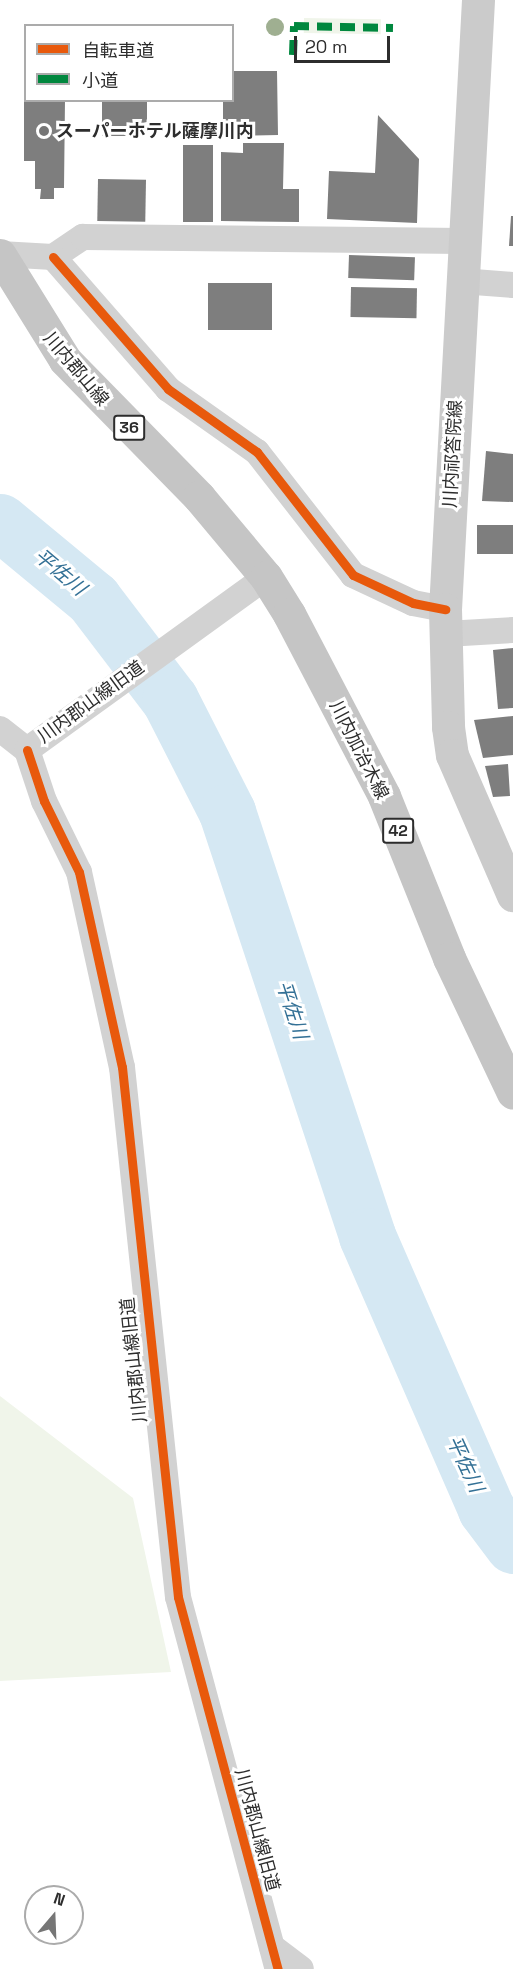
<!DOCTYPE html>
<html>
<head>
<meta charset="utf-8">
<style>
	body { margin:0 }
	#map { position:relative; width:513px; height:1969px; overflow:hidden; background:#fff; font-family:"Space Grotesk","Noto Sans JP",sans-serif }
	div>[style] { position:absolute }
	.green>* { inset:0; background:#f0f5ea; transform-origin:0 0 }
	.river>* { height:57px; margin:-28.5px; padding:0 28.5px; transform-origin:28.5px; border-radius:28.5px; background:#d5e8f3 }
	.building>* { inset:0; background:#7e7e7e; transform-origin:0 0 }
	.minor>* { height:26px; margin:-13px; padding:0 13px; transform-origin:13px; border-radius:13px; background:#d2d2d2 }
	.secondary>* { height:33px; margin:-16.5px; padding:0 16.5px; transform-origin:16.5px; border-radius:16.5px; background:#cbcbcb }
	.primary>* { height:33px; margin:-16.5px; padding:0 16.5px; transform-origin:16.5px; border-radius:16.5px; background:#c5c5c5 }
	.quiet>* { height:8px; margin-top:-4px; transform-origin:0; background:repeating-linear-gradient(90deg,#00873e 0 15px,transparent 0 23px) }
	.cycleway>* { height:9px; margin:-4.5px; padding:0 4.5px; transform-origin:4.5px; border-radius:4.5px; background:#e8590c }
	.trees>* { width:18px; height:18px; margin:-9px; border-radius:50%; background:#9faf91 }
	.dots>* { width:16px; height:16px; translate:-50% -50%; box-sizing:border-box; border:3px solid #fff; border-radius:50% }
	span { translate:-50% -50%; white-space:nowrap; text-align:center; line-height:1.15; -webkit-text-stroke:6px #fff; paint-order:stroke }
	.shield-label span { padding:2px 4px; background:#fff; border:2px solid; border-radius:4px; -webkit-text-stroke-width:0 }
	.shield-label { font-size:16px; color:#2d2d2d; font-weight:700 }
	.poi-label { font-size:18px; color:#2d2d2d; font-weight:700 }
	.left { translate:0 -50%; text-align:left }
	.street-label { font-size:18px; color:#2d2d2d }
	.water-label { font-size:20px; color:#347196; font-style:italic }
	.legend { position:absolute; left:24px; top:24px; width:210px; height:78px; box-sizing:border-box; background:#fff; border:2px solid #ababab; margin:0; padding:8px 10px; list-style:none; font-size:18px; color:#2d2d2d }
	.legend li { display:flex; align-items:center; gap:12px; height:30px }
	.legend b { width:30px; border:2px solid #ababab }
	.north { position:absolute; left:24px; top:1885px; width:60px; height:60px; box-sizing:border-box; background:#fff; border:2px solid #ababab; border-radius:50%; rotate:19deg; font-size:16px; font-weight:700; line-height:24px; text-align:center; color:#2d2d2d }
	.north::after { content:''; display:block; margin:auto; width:21px; height:27px; background:#767676; clip-path:polygon(50% 0,100% 100%,50% 72%,0 100%) }
	.scale { position:absolute; left:294px; top:36px; width:96px; height:27px; box-sizing:border-box; border:3px solid #2d2d2d; border-top:0; padding-left:8px; font-size:18px; line-height:21px; white-space:nowrap; color:#2d2d2d; -webkit-text-stroke:4px #fff; paint-order:stroke }
</style>
</head>
<body>
<div id="map">
	<div class="green">
		<div style="left:304px;top:18px;width:77px;height:15px;rotate:1deg"></div>
		<div style="clip-path:polygon(0 1396px,133px 1498px,171px 1672px,0 1681px)"></div>
	</div>
	<div class="river">
		<div style="left:0;top:522px;width:121px;rotate:39.6deg"></div>
		<div style="left:93px;top:599px;width:127px;rotate:52.7deg"></div>
		<div style="left:170px;top:700px;width:126px;rotate:63deg"></div>
		<div style="left:227px;top:812px;width:447px;rotate:71.7deg"></div>
		<div style="left:367px;top:1236px;width:298px;rotate:66.4deg"></div>
		<div style="left:486px;top:1509px;width:45px;rotate:53.1deg"></div>
	</div>
	<div class="building">
		<div style="clip-path:polygon(232px 71px,277px 71px,278px 135px,223px 136px,223px 100px,232px 100px)"></div>
		<div style="clip-path:polygon(24px 100px,65px 100px,64px 188px,54px 188px,54px 199px,40px 199px,41px 189px,35px 189px,35px 161px,24px 161px)"></div>
		<div style="left:102px;top:100px;width:45px;height:36px"></div>
		<div style="clip-path:polygon(378px 115px,419px 159px,417px 223px,327px 219px,329px 171px,375px 173px)"></div>
		<div style="clip-path:polygon(243px 143px,284px 143px,283px 189px,299px 189px,299px 222px,221px 221px,221px 152px,243px 153px)"></div>
		<div style="left:183px;top:145px;width:30px;height:77px"></div>
		<div style="left:98px;top:179px;width:48px;height:42px;rotate:1deg"></div>
		<div style="clip-path:polygon(511px 216px,513px 216px,513px 246px,509px 246px)"></div>
		<div style="left:349px;top:255px;width:66px;height:23px;rotate:2deg"></div>
		<div style="left:208px;top:283px;width:64px;height:47px"></div>
		<div style="left:351px;top:287px;width:66px;height:30px;rotate:1deg"></div>
		<div style="clip-path:polygon(486px 451px,513px 454px,513px 502px,482px 501px)"></div>
		<div style="left:513px;top:525px;width:29px;height:36px;rotate:90deg"></div>
		<div style="clip-path:polygon(513px 648px,513px 708px,498px 709px,493px 650px)"></div>
		<div style="clip-path:polygon(513px 716px,513px 755px,483px 758px,474px 720px)"></div>
		<div style="clip-path:polygon(508px 764px,510px 796px,493px 797px,485px 766px)"></div>
	</div>
	<div class="minor">
		<div style="left:0;top:254px;width:53px;rotate:3.2deg"></div>
		<div style="left:53px;top:257px;width:36px;rotate:-34deg"></div>
		<div style="left:83px;top:237px;width:380px;rotate:0.6deg"></div>
		<div style="left:53px;top:257px;width:175px;rotate:48.9deg"></div>
		<div style="left:168px;top:389px;width:109px;rotate:35.3deg"></div>
		<div style="left:257px;top:452px;width:156px;rotate:52deg"></div>
		<div style="left:353px;top:575px;width:66px;rotate:25deg"></div>
		<div style="left:413px;top:603px;width:33px;rotate:11deg"></div>
		<div style="left:461px;top:281px;width:52px;rotate:4.4deg"></div>
		<div style="left:446px;top:634px;width:67px;rotate:-3.4deg"></div>
		<div style="left:0;top:729px;width:34px;rotate:38deg"></div>
		<div style="left:27px;top:750px;width:54px;rotate:71.6deg"></div>
		<div style="left:44px;top:801px;width:79px;rotate:63.8deg"></div>
		<div style="left:79px;top:872px;width:200px;rotate:77.6deg"></div>
		<div style="left:122px;top:1067px;width:533px;rotate:83.97deg"></div>
		<div style="left:178px;top:1597px;width:385px;rotate:75deg"></div>
		<div style="left:27px;top:750px;width:295px;rotate:-35.9deg"></div>
		<div style="left:272px;top:1947px;width:36px;rotate:37deg"></div>
	</div>
	<div class="secondary">
		<div style="left:478px;top:0;width:610px;rotate:93.1deg"></div>
		<div style="left:445px;top:609px;width:118px;rotate:88.5deg"></div>
		<div style="left:448px;top:727px;width:28px;rotate:82deg"></div>
		<div style="left:452px;top:755px;width:153px;rotate:66.5deg"></div>
	</div>
	<div class="primary">
		<div style="left:0;top:255px;width:123px;rotate:58.2deg"></div>
		<div style="left:65px;top:360px;width:192px;rotate:45.6deg"></div>
		<div style="left:199px;top:497px;width:104px;rotate:50.1deg"></div>
		<div style="left:266px;top:577px;width:44px;rotate:58.1deg"></div>
		<div style="left:289px;top:614px;width:205px;rotate:62.4deg"></div>
		<div style="left:384px;top:796px;width:175px;rotate:68.1deg"></div>
		<div style="left:449px;top:958px;width:149px;rotate:64.6deg"></div>
	</div>
	<div class="quiet">
		<div style="left:293px;top:55px;width:29px;rotate:-88deg"></div>
		<div style="left:294px;top:26px;width:99px;rotate:1.2deg"></div>
	</div>
	<div class="cycleway">
		<div style="left:53px;top:257px;width:175px;rotate:48.9deg"></div>
		<div style="left:168px;top:389px;width:109px;rotate:35.3deg"></div>
		<div style="left:257px;top:452px;width:156px;rotate:52deg"></div>
		<div style="left:353px;top:575px;width:66px;rotate:25deg"></div>
		<div style="left:413px;top:603px;width:33px;rotate:11deg"></div>
		<div style="left:27px;top:750px;width:54px;rotate:71.6deg"></div>
		<div style="left:44px;top:801px;width:79px;rotate:63.8deg"></div>
		<div style="left:79px;top:872px;width:200px;rotate:77.6deg"></div>
		<div style="left:122px;top:1067px;width:533px;rotate:83.97deg"></div>
		<div style="left:178px;top:1597px;width:385px;rotate:75deg"></div>
	</div>
	<div class="trees">
		<div style="left:275px;top:27px"></div>
	</div>
	<div class="dots">
		<div style="left:44px;top:131px;background:#767676"></div>
	</div>
	<div class="shield-label">
		<span style="left:129px;top:428px">36</span>
		<span style="left:398px;top:831px">42</span>
	</div>
	<div class="poi-label">
		<span class="left" style="left:56px;top:131px">スーパーホテル薩摩川内</span>
	</div>
	<div class="street-label">
		<span style="left:76px;top:369px;rotate:50deg">川内郡山線</span>
		<span style="left:453px;top:454px;rotate:-87deg">川内祁答院線</span>
		<span style="left:91px;top:702px;rotate:-36deg">川内郡山線旧道</span>
		<span style="left:359px;top:750px;rotate:63deg">川内加治木線</span>
		<span style="left:134px;top:1360px;rotate:-96deg">川内郡山線旧道</span>
		<span style="left:257px;top:1830px;rotate:75deg">川内郡山線旧道</span>
	</div>
	<div class="water-label">
		<span style="left:60px;top:572px;rotate:40deg">平佐川</span>
		<span style="left:292px;top:1010px;rotate:72deg">平佐川</span>
		<span style="left:465px;top:1464px;rotate:65deg">平佐川</span>
	</div>
	<ul class="legend">
	<li><b style="height:8px;background:#e8590c"></b>自転車道</li>
	<li><b style="height:8px;background:#00873e"></b>小道</li>
	</ul>
	<div class="north">N</div>
	<div class="scale">20 m</div>
</div>
</body>
</html>
